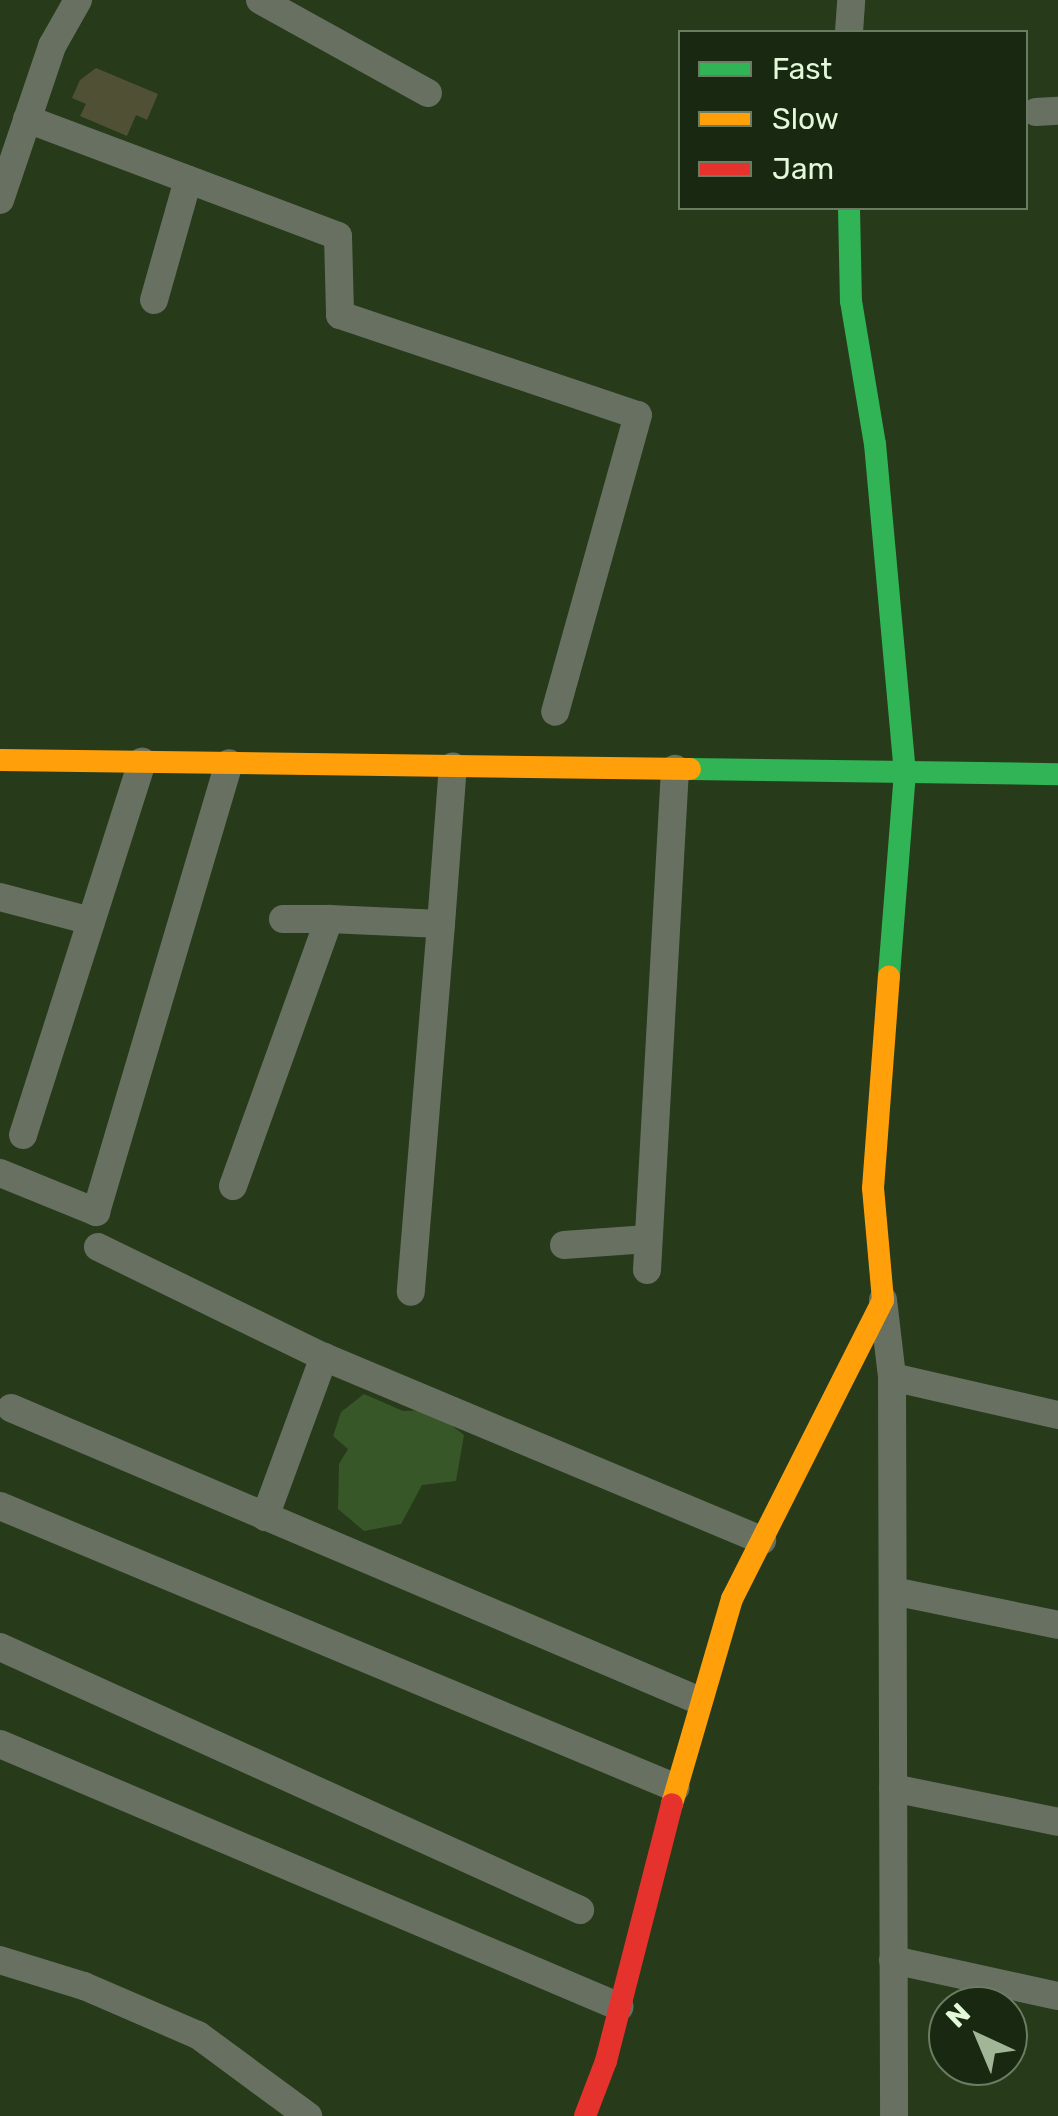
<!DOCTYPE html>
<html>
<head>
<meta charset="utf-8">
<style>
	body { margin:0 }
	#map { position:relative; width:1058px; height:2116px; overflow:hidden; background:#273a1a; font-family:Rubik,sans-serif }
	div>[style] { position:absolute }
	.green>* { inset:0; background:#385728 }
	.building>* { inset:0; background:#505035 }
	.street>* { height:28px; margin:-14px; padding:0 14px; transform-origin:14px; border-radius:14px; background:#687161 }
	.fast>* { height:22px; margin:-11px; padding:0 11px; transform-origin:11px; border-radius:11px; background:#30b455 }
	.slow>* { height:22px; margin:-11px; padding:0 11px; transform-origin:11px; border-radius:11px; background:#ff9f0a }
	.jam>* { height:22px; margin:-11px; padding:0 11px; transform-origin:11px; border-radius:11px; background:#e5322d }
	span { translate:-50% -50%; white-space:nowrap; text-align:center; line-height:1.15; -webkit-text-stroke:10px #192911; paint-order:stroke }
	.legend { position:absolute; left:678px; top:30px; width:350px; height:180px; box-sizing:border-box; background:#192911; border:2px solid #6a7c61; margin:0; padding:12px 18px; list-style:none; font-size:30px; color:#e3f9d9 }
	.legend li { display:flex; align-items:center; gap:20px; height:50px }
	.legend b { width:50px; border:2px solid #6a7c61 }
	.north { position:absolute; left:928px; top:1986px; width:100px; height:100px; box-sizing:border-box; background:#192911; border:2px solid #6a7c61; border-radius:50%; rotate:316deg; font-size:28px; font-weight:700; line-height:40px; text-align:center; color:#e3f9d9 }
	.north::after { content:''; display:block; margin:auto; width:35px; height:45px; background:#a1b696; clip-path:polygon(50% 0,100% 100%,50% 72%,0 100%) }
</style>
</head>
<body>
<div id="map">
	<div class="green">
		<div style="clip-path:polygon(364px 1394px,403px 1411px,432px 1410px,464px 1435px,456px 1481px,422px 1485px,401px 1524px,364px 1531px,338px 1509px,339px 1464px,348px 1449px,333px 1436px,341px 1412px)"></div>
	</div>
	<div class="building">
		<div style="clip-path:polygon(96px 68px,158px 94px,147px 120px,136px 115px,127px 136px,80px 116px,86px 104px,72px 98px,80px 80px)"></div>
	</div>
	<div class="street">
		<div style="left:260px;top:0;width:192px;rotate:29deg"></div>
		<div style="left:849px;top:32px;width:32px;rotate:-86deg"></div>
		<div style="left:1036px;top:112px;width:22px;rotate:-3deg"></div>
		<div style="left:27px;top:119px;width:332px;rotate:20.6deg"></div>
		<div style="left:338px;top:236px;width:79px;rotate:88.5deg"></div>
		<div style="left:340px;top:315px;width:314px;rotate:18.6deg"></div>
		<div style="left:638px;top:415px;width:308px;rotate:105.6deg"></div>
		<div style="left:0;top:200px;width:163px;rotate:-71.3deg"></div>
		<div style="left:52px;top:46px;width:53px;rotate:-60.5deg"></div>
		<div style="left:154px;top:300px;width:125px;rotate:-74.2deg"></div>
		<div style="left:0;top:897px;width:94px;rotate:14.8deg"></div>
		<div style="left:283px;top:919px;width:46px"></div>
		<div style="left:441px;top:924px;width:158px;rotate:-85.7deg"></div>
		<div style="left:23px;top:1135px;width:392px;rotate:-72.3deg"></div>
		<div style="left:0;top:1173px;width:104px;rotate:22.1deg"></div>
		<div style="left:96px;top:1212px;width:468px;rotate:-73.5deg"></div>
		<div style="left:233px;top:1186px;width:284px;rotate:-70.2deg"></div>
		<div style="left:329px;top:919px;width:112px;rotate:2.6deg"></div>
		<div style="left:441px;top:924px;width:369px;rotate:94.7deg"></div>
		<div style="left:564px;top:1245px;width:84px;rotate:-4.1deg"></div>
		<div style="left:98px;top:1247px;width:251px;rotate:26deg"></div>
		<div style="left:647px;top:1270px;width:502px;rotate:-86.8deg"></div>
		<div style="left:883px;top:1300px;width:78px;rotate:83.3deg"></div>
		<div style="left:892px;top:1377px;width:739px;rotate:89.84deg"></div>
		<div style="left:892px;top:1377px;width:170px;rotate:12.9deg"></div>
		<div style="left:11px;top:1408px;width:746px;rotate:23.03deg"></div>
		<div style="left:0;top:1506px;width:732px;rotate:22.64deg"></div>
		<div style="left:265px;top:1517px;width:171px;rotate:-69.8deg"></div>
		<div style="left:324px;top:1357px;width:475px;rotate:22.7deg"></div>
		<div style="left:893px;top:1591px;width:168px;rotate:11.6deg"></div>
		<div style="left:0;top:1647px;width:637px;rotate:24.39deg"></div>
		<div style="left:0;top:1744px;width:673px;rotate:22.99deg"></div>
		<div style="left:893px;top:1788px;width:168px;rotate:11.6deg"></div>
		<div style="left:0;top:1960px;width:88px;rotate:17.2deg"></div>
		<div style="left:84px;top:1986px;width:124px;rotate:23.3deg"></div>
		<div style="left:198px;top:2035px;width:137px;rotate:36.4deg"></div>
		<div style="left:893px;top:1960px;width:169px;rotate:12.3deg"></div>
	</div>
	<div class="fast">
		<div style="left:849px;top:208px;width:93px;rotate:88.8deg"></div>
		<div style="left:851px;top:301px;width:145px;rotate:80.5deg"></div>
		<div style="left:875px;top:444px;width:329px;rotate:84.8deg"></div>
		<div style="left:905px;top:772px;width:206px;rotate:94.5deg"></div>
		<div style="left:690px;top:769px;width:368px;rotate:0.8deg"></div>
	</div>
	<div class="slow">
		<div style="left:0;top:760px;width:690px;rotate:0.75deg"></div>
		<div style="left:672px;top:1804px;width:214px;rotate:-73.7deg"></div>
		<div style="left:732px;top:1599px;width:335px;rotate:-63.2deg"></div>
		<div style="left:883px;top:1300px;width:112px;rotate:-95.1deg"></div>
		<div style="left:873px;top:1188px;width:212px;rotate:-85.7deg"></div>
	</div>
	<div class="jam">
		<div style="left:585px;top:2116px;width:59px;rotate:-69.1deg"></div>
		<div style="left:606px;top:2061px;width:265px;rotate:-75.6deg"></div>
	</div>
	<ul class="legend">
	<li><b style="height:12px;background:#30b455"></b>Fast</li>
	<li><b style="height:12px;background:#ff9f0a"></b>Slow</li>
	<li><b style="height:12px;background:#e5322d"></b>Jam</li>
	</ul>
	<div class="north">N</div>
</div>
</body>
</html>
